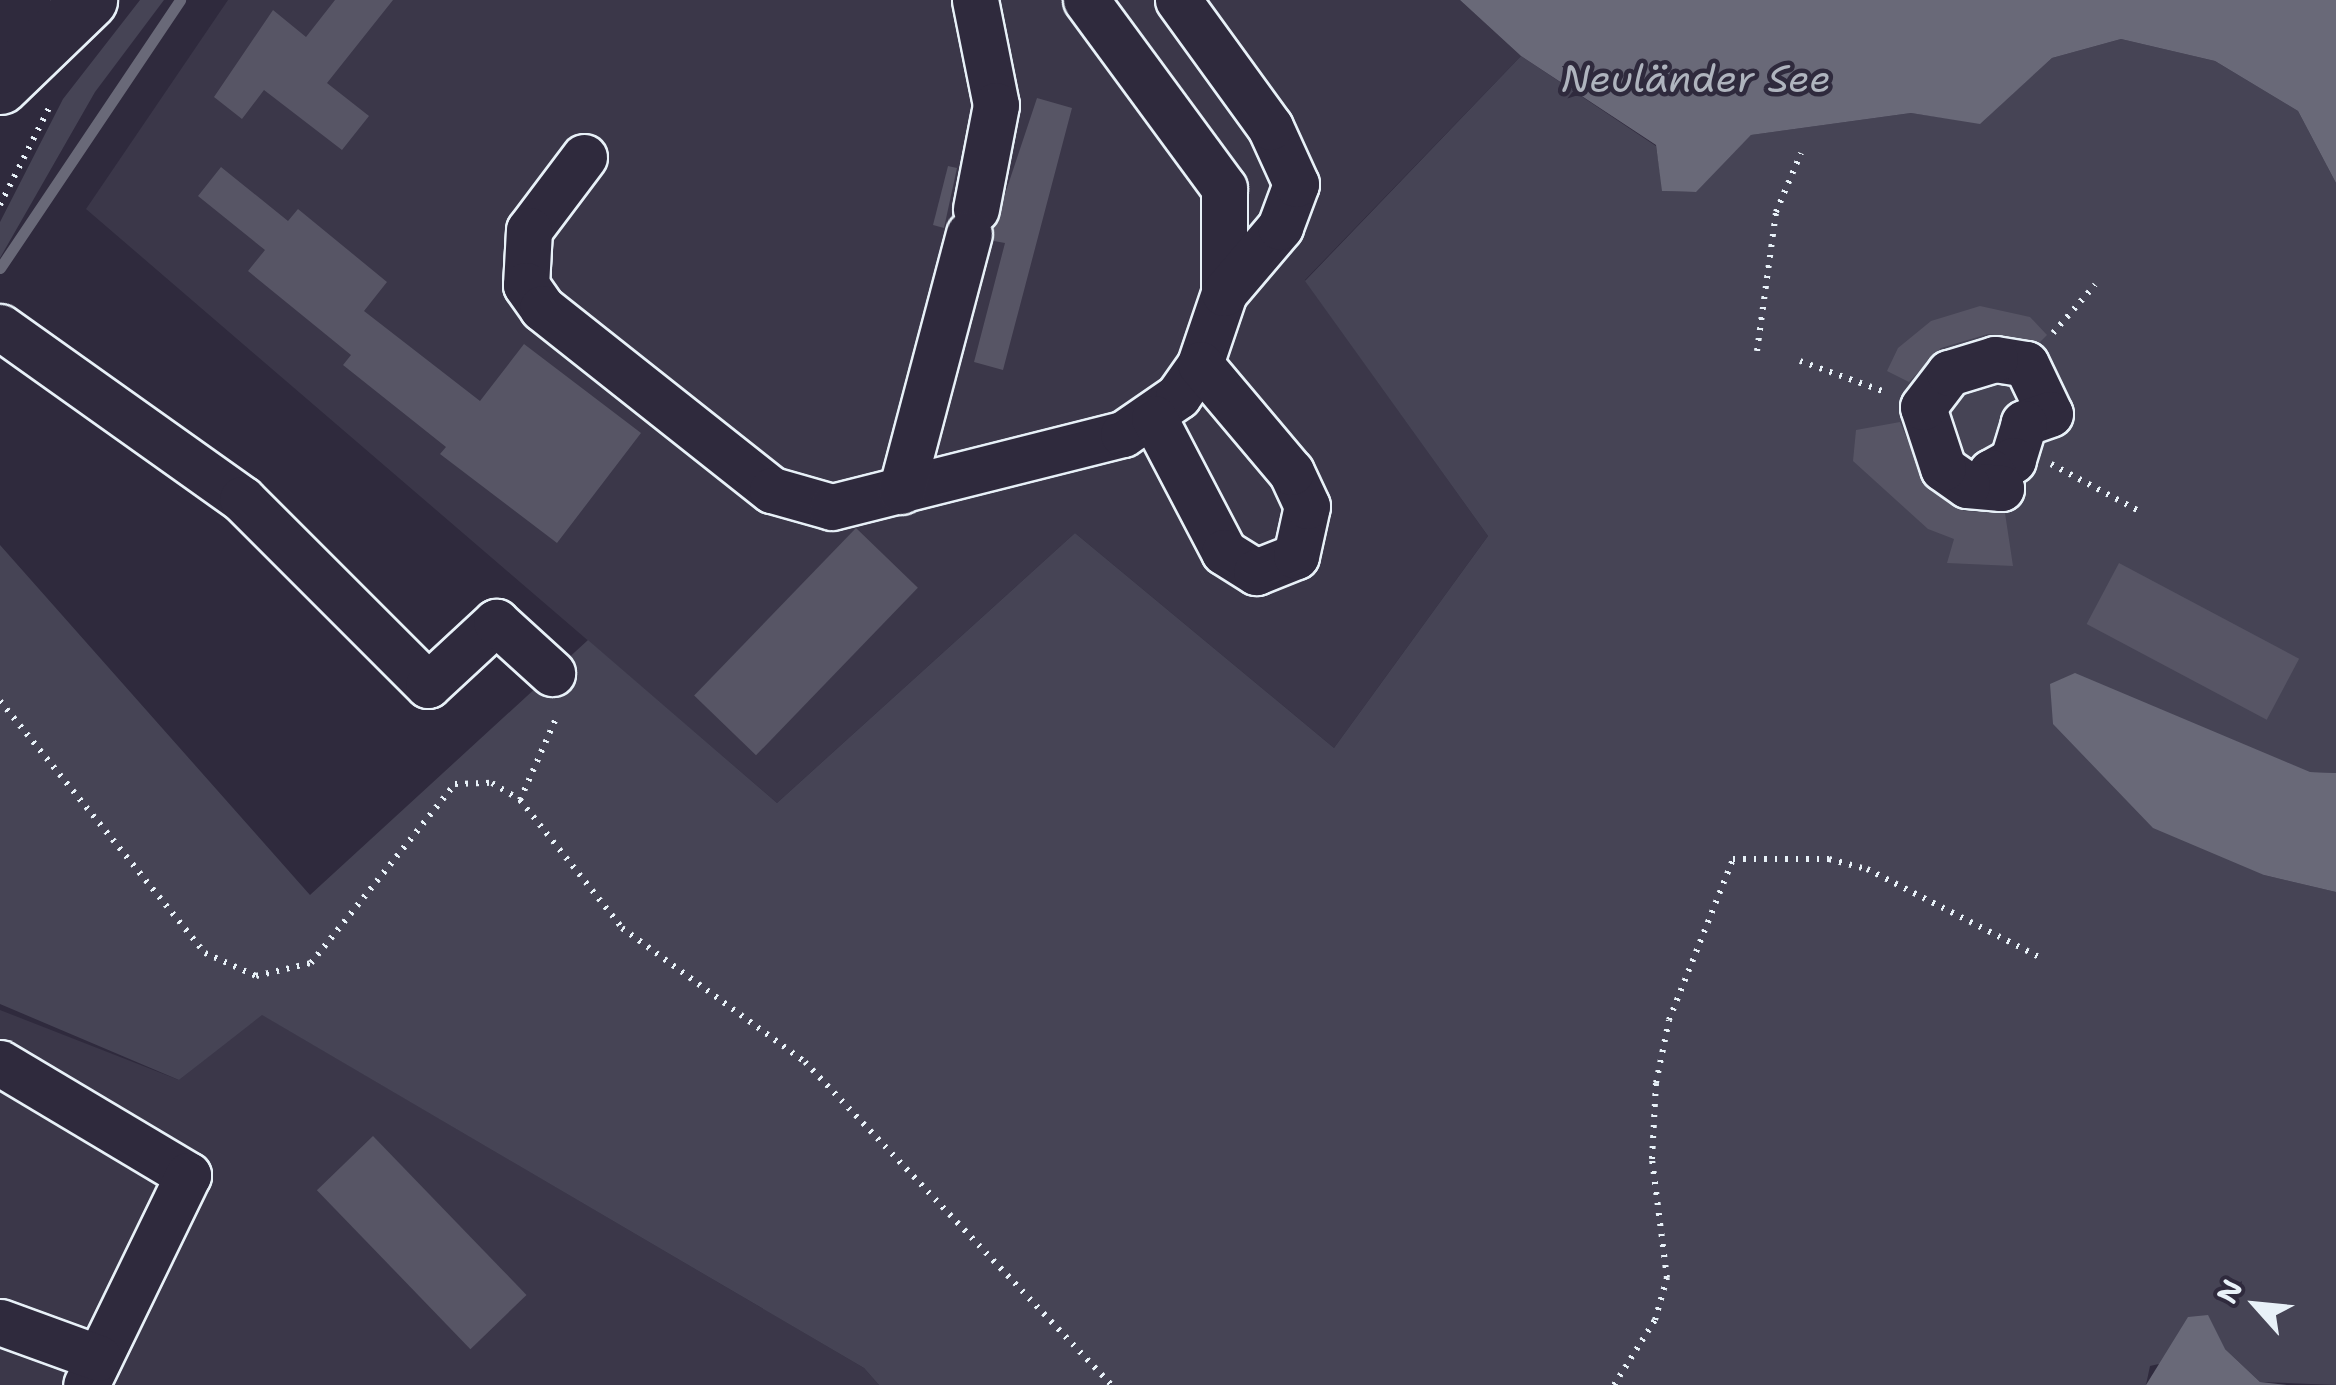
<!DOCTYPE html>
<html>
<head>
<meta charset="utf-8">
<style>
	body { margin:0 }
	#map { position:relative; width:2336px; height:1385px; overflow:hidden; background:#2f2a3d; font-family:"Shantell Sans",sans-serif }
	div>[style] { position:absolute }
	.built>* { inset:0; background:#3b3749 }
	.green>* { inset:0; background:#464455 }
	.water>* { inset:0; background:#696978 }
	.stream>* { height:11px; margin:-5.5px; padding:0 5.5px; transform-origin:5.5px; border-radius:5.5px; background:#696978 }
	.building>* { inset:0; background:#575565; transform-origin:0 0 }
	.path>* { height:6px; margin-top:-3px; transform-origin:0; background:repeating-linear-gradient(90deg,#e8f1f8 0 2.5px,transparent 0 10.5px) }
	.roads { filter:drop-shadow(2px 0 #e8f1f8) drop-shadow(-2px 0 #e8f1f8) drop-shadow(0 2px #e8f1f8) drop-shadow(0 -2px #e8f1f8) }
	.minor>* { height:45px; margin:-22.5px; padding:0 22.5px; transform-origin:22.5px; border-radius:22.5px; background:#2f2a3d }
	.major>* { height:55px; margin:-27.5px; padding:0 27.5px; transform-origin:27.5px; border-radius:27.5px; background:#2f2a3d }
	span { translate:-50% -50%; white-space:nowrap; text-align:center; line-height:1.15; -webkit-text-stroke:9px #2f2a3d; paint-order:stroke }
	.water-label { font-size:38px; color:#afb4be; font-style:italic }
	.north { position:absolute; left:2206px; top:1255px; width:100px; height:100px; -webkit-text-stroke:8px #2f2a3d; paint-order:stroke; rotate:297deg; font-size:28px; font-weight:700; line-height:40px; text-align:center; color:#e8f1f8 }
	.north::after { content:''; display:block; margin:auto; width:35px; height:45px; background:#e8f1f8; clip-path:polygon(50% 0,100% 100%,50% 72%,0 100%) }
</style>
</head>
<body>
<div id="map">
	<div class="built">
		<div style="clip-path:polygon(228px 0,1460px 0,1521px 56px,1305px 280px,1488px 536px,1334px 748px,1075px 533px,777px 803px,86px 209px)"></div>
		<div style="clip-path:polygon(0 1010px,179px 1080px,261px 1014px,864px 1368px,879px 1385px,0 1385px)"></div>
	</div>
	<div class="green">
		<div style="clip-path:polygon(140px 0,164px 0,95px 92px,0 258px,0 222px,63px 99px)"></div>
		<div style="clip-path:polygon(2121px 39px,2215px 61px,2298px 111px,2336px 183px,2336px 773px,2310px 772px,2264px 875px,2336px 892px,2336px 1385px,2260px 1382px,2225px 1349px,2150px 1366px,2146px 1385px,879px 1385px,864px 1368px,262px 1015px,179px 1080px,0 1004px,0 545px,310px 895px,588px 640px,777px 803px,1075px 533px,1334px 748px,1488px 536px,1305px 281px,1521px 56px,1656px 146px,1663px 191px,1695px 192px,1751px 135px,1911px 113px,1980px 123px,2052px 58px)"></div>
	</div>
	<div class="water">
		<div style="clip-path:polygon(1460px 0,2336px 0,2336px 183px,2298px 111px,2215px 61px,2121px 39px,2052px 58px,1980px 124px,1911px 113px,1751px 135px,1696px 192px,1662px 191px,1656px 145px,1521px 56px)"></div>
		<div style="clip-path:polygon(2075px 673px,2310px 772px,2336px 773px,2336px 892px,2264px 875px,2153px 828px,2053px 724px,2050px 684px)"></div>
		<div style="clip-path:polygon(2208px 1315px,2225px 1349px,2260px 1382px,2287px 1385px,2146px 1385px,2188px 1317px)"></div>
	</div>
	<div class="stream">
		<div style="left:0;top:268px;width:323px;rotate:-56.1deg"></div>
	</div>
	<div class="building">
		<div style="clip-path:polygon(335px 0,393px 0,327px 83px,369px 116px,342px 150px,264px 90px,242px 119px,214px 97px,273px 10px,306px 37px)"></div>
		<div style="clip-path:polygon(1037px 98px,1072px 108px,1003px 370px,974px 362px,1005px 243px,994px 241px,994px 227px)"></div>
		<div style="clip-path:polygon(948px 166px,957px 168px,944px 228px,933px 225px)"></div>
		<div style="clip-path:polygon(221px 167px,288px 221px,298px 209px,387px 282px,364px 311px,480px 401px,524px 344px,641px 433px,557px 543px,440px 454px,446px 447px,343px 365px,351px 355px,248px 271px,265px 250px,198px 196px)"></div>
		<div style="clip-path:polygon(1980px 306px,2030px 317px,2047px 335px,2040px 342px,1988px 334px,1941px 348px,1909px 382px,1887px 371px,1898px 348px,1931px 321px)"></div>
		<div style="clip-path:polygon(1900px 422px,1928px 489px,1964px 511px,2005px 513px,2013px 566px,1947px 563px,1954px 539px,1928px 529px,1853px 461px,1856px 430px)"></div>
		<div style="left:856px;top:528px;width:86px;height:233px;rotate:44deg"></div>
		<div style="left:2119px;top:563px;width:204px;height:69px;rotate:28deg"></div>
		<div style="left:373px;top:1136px;width:221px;height:78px;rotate:46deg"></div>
	</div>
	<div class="path">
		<div style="left:0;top:205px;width:113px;rotate:-63.2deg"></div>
		<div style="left:2053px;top:333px;width:64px;rotate:-48.8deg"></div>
		<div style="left:1757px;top:351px;width:140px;rotate:-82.2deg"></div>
		<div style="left:1776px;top:212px;width:64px;rotate:-67deg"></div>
		<div style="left:1800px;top:361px;width:94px;rotate:20deg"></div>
		<div style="left:2051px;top:464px;width:100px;rotate:28.1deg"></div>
		<div style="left:0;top:701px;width:325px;rotate:50.9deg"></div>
		<div style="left:205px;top:953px;width:56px;rotate:24.3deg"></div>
		<div style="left:256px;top:976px;width:57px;rotate:-13.3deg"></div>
		<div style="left:311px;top:963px;width:230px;rotate:-51.2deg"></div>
		<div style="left:455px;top:784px;width:37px;rotate:-2deg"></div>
		<div style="left:492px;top:783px;width:33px;rotate:31deg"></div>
		<div style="left:520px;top:800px;width:164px;rotate:51.4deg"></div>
		<div style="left:622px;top:928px;width:227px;rotate:36.2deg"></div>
		<div style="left:805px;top:1062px;width:445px;rotate:46.5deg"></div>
		<div style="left:520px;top:800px;width:94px;rotate:-66.2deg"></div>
		<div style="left:1614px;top:1385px;width:77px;rotate:-57.8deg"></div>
		<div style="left:1655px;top:1320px;width:44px;rotate:-74.1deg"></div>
		<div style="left:1667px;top:1278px;width:120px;rotate:-97.2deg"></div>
		<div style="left:1652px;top:1159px;width:76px;rotate:-87deg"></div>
		<div style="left:1656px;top:1083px;width:64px;rotate:-78.3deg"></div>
		<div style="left:1669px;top:1020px;width:173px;rotate:-68.3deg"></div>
		<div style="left:1733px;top:859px;width:96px"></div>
		<div style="left:1829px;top:859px;width:39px;rotate:15deg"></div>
		<div style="left:1867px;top:869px;width:195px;rotate:27.1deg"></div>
	</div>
	<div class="roads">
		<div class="minor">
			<div style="left:975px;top:0;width:107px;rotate:78.7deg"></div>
			<div style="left:996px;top:105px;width:106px;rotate:100.9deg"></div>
			<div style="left:1086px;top:0;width:233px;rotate:53.7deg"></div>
			<div style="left:1224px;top:188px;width:103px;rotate:90deg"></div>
			<div style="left:584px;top:157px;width:91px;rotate:127deg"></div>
			<div style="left:529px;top:230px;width:55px;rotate:93.1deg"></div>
			<div style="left:526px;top:285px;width:28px;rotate:55deg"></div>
			<div style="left:542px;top:308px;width:293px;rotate:38.4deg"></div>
			<div style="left:772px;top:490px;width:62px;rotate:15.8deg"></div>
			<div style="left:832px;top:507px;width:300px;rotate:-14.1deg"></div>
			<div style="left:1123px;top:434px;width:67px;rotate:-34.6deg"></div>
			<div style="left:1178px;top:396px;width:39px;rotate:-55deg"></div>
			<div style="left:1200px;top:364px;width:75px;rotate:-71.3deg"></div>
			<div style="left:1224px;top:293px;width:87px;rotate:-49.7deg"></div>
			<div style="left:1280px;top:227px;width:46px;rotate:-69.6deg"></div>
			<div style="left:1296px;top:184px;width:63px;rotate:-114.5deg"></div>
			<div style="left:1270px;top:127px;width:157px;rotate:-125.9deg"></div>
			<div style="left:0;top:327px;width:297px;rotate:35.4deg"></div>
			<div style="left:242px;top:499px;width:263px;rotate:45deg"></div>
			<div style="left:428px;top:685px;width:93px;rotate:-42.8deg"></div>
			<div style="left:496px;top:622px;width:76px;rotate:42.3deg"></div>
			<div style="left:1995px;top:359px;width:31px;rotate:9deg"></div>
			<div style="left:2026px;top:364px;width:55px;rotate:64.4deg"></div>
			<div style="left:2050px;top:414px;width:28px;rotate:161deg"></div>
			<div style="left:2024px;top:423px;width:39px;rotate:107deg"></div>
			<div style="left:2013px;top:460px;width:25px;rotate:151deg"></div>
			<div style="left:1991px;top:472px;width:19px;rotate:58deg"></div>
			<div style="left:2001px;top:488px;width:34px;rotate:-175deg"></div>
			<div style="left:1967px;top:485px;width:29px;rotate:-145deg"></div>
			<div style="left:1943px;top:468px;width:64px;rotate:-108.2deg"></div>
			<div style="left:1923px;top:407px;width:43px;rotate:-52.6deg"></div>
			<div style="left:1949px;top:373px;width:48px;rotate:-16.9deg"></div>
			<div style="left:1154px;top:418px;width:151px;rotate:62.4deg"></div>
			<div style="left:1224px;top:552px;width:38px;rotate:32deg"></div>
			<div style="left:1256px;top:572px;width:43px;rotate:-21.8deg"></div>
			<div style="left:1296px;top:556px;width:51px;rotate:-77.6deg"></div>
			<div style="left:1307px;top:506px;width:38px;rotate:-115deg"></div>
			<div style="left:1291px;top:472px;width:141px;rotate:-130.1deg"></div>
			<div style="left:901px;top:491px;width:266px;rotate:-75.2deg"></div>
			<div style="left:0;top:1063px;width:219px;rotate:30.8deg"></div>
			<div style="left:188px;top:1175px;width:233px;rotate:115.9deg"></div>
			<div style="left:0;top:1322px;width:105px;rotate:20deg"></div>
		</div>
		<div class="major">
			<div style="left:0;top:33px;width:40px;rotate:-56deg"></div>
			<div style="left:0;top:86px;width:124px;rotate:-44deg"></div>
		</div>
	</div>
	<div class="water-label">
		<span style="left:1696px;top:79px">Neuländer See</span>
	</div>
	<div class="north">N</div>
</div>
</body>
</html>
